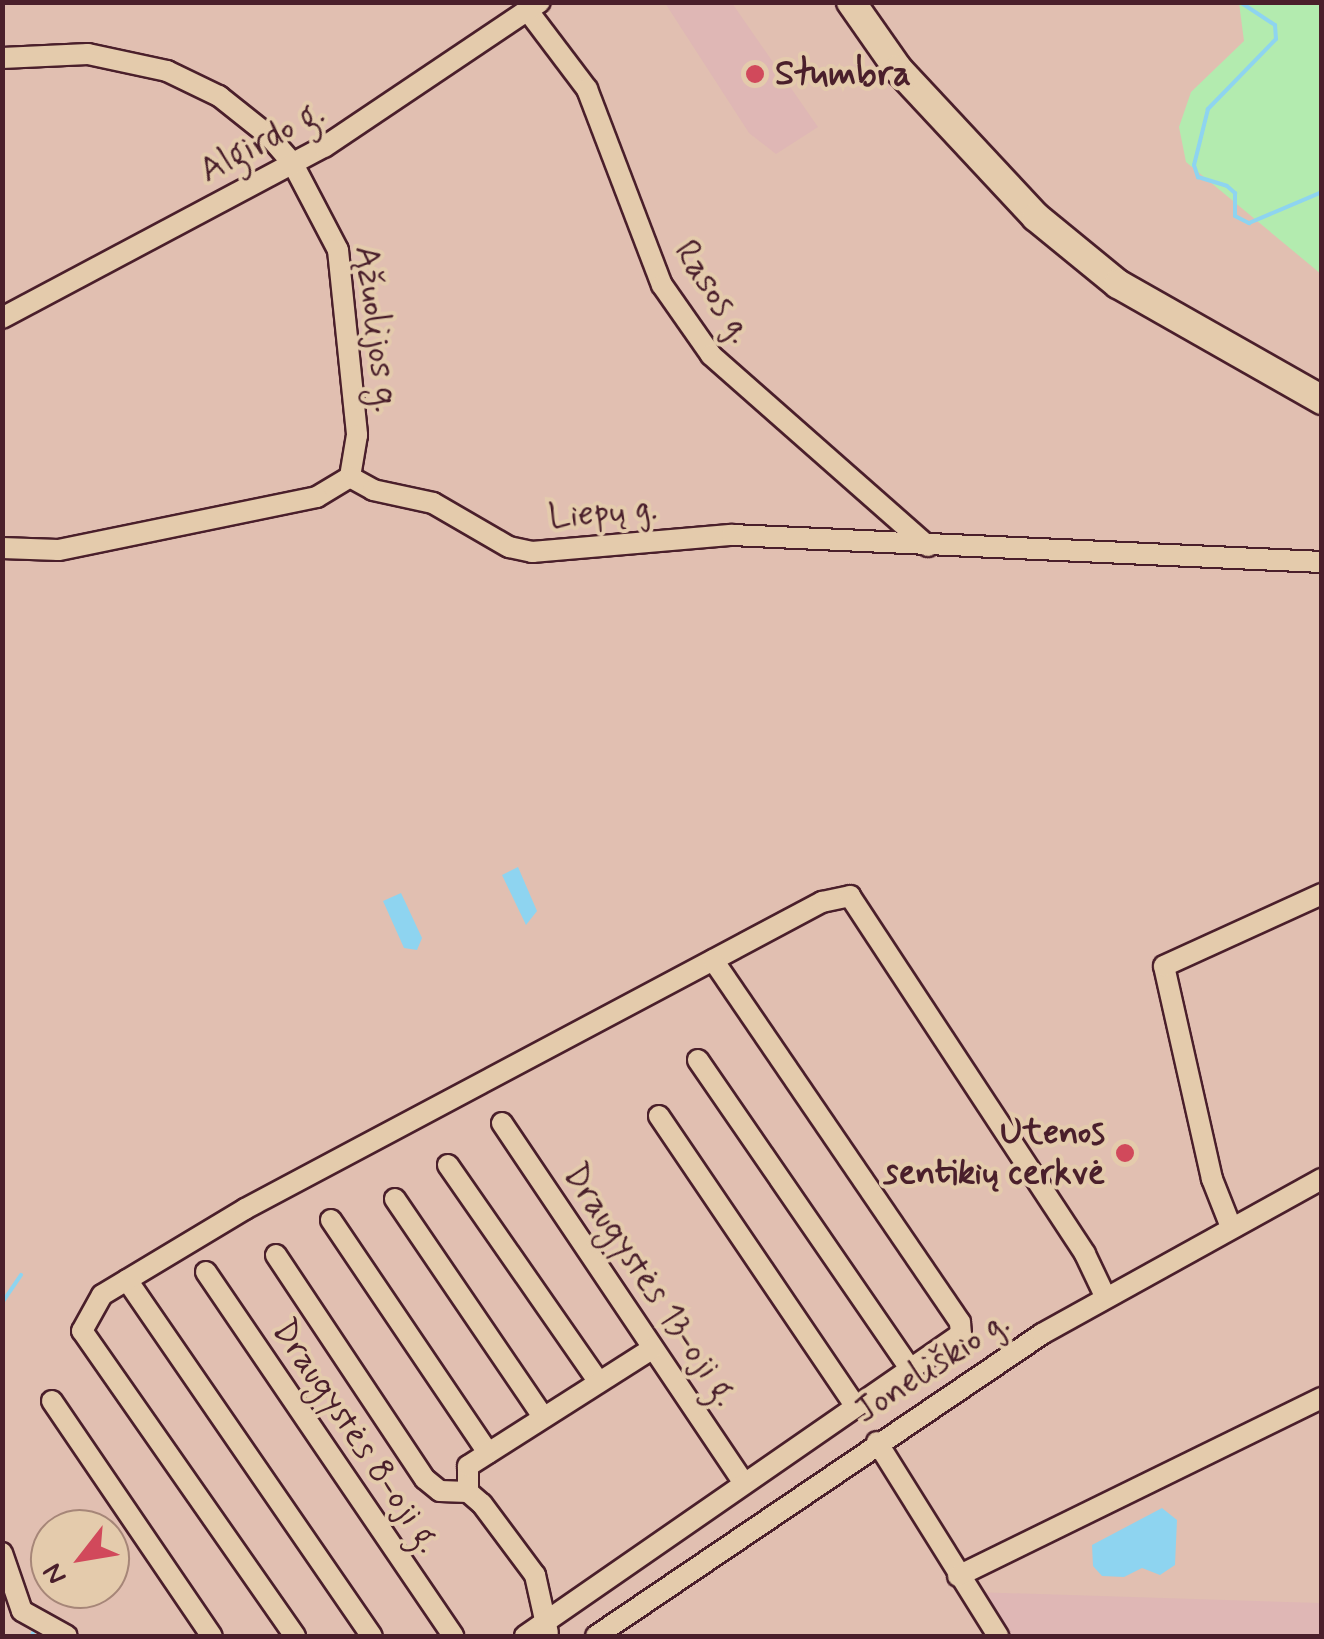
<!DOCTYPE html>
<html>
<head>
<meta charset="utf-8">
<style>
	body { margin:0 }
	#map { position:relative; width:1324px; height:1639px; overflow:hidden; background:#e1bfb1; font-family:Mynerve,sans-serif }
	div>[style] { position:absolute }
	.built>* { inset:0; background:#dfb7b5 }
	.green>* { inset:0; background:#b3ebaf }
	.water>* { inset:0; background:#8ed4f0 }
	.stream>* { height:4px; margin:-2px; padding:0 2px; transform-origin:2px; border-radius:2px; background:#8ed4f0 }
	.roads { filter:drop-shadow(2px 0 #4a1f2b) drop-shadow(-2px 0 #4a1f2b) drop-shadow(0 2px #4a1f2b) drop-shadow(0 -2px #4a1f2b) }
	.minor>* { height:20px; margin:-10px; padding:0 10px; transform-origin:10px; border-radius:10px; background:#e4cbac }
	.highway>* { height:28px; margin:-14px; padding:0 14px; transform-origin:14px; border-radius:14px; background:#e4cbac }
	.dots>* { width:28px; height:28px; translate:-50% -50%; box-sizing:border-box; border:5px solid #e4cbac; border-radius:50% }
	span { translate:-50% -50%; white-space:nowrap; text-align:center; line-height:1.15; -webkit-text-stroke:8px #e4cbac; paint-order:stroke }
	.poi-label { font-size:35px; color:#4a1f2b; font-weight:700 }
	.left { translate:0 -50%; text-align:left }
	.right { translate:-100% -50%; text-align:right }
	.street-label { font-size:35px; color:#4a1f2b }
	.frame { position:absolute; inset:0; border:5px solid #4a1f2b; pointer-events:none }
	.north { position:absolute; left:30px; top:1509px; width:100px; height:100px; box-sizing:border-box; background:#e4cbac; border:2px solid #a68678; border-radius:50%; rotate:239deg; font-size:28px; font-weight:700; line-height:40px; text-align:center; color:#4a1f2b }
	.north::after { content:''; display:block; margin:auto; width:35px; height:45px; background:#d1495b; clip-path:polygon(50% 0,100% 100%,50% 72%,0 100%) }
</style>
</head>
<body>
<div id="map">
	<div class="built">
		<div style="clip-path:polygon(665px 3px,732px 3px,818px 127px,776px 154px,749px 133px)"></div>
		<div style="clip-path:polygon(973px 1592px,1321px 1603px,1321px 1636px,999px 1636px)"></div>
	</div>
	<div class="green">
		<div style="clip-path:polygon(1239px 3px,1321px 3px,1321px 274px,1186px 162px,1179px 127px,1191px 92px,1244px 41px)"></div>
	</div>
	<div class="water">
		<div style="clip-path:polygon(518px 867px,537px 911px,526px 925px,502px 875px)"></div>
		<div style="clip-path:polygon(401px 893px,422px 938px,417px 950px,404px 948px,383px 901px)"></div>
		<div style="clip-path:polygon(1162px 1508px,1177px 1520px,1175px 1565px,1160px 1575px,1142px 1568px,1124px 1577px,1102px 1576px,1093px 1566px,1092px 1545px)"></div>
	</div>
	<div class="stream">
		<div style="left:1240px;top:2px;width:42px;rotate:33.3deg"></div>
		<div style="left:1275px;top:25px;width:14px;rotate:86deg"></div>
		<div style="left:1276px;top:39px;width:98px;rotate:134.2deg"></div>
		<div style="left:1208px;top:109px;width:58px;rotate:104deg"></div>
		<div style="left:1194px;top:165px;width:13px;rotate:72deg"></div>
		<div style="left:1198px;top:177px;width:30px;rotate:17deg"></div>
		<div style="left:1227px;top:186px;width:11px;rotate:41deg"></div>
		<div style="left:1235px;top:193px;width:23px;rotate:90deg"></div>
		<div style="left:1235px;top:216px;width:16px;rotate:27deg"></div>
		<div style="left:1249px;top:223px;width:79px;rotate:-23deg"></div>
		<div style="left:2px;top:1303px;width:34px;rotate:-56deg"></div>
		<div style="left:32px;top:1636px;width:3px;rotate:-72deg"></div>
	</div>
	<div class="roads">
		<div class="minor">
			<div style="left:528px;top:11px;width:98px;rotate:52.9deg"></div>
			<div style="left:587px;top:89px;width:210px;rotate:69.1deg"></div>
			<div style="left:662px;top:285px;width:85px;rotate:55deg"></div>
			<div style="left:711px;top:355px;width:289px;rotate:41.4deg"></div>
			<div style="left:2px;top:58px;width:86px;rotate:-2.7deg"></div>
			<div style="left:88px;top:54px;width:81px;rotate:12.1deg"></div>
			<div style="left:167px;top:71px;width:58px;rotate:25.7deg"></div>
			<div style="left:219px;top:96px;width:63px;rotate:38.5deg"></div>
			<div style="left:268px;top:135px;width:38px;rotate:49deg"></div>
			<div style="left:293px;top:164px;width:97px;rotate:62.4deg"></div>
			<div style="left:338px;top:250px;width:186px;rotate:84.1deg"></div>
			<div style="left:357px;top:435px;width:43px;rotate:99.5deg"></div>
			<div style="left:350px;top:477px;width:39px;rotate:149deg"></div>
			<div style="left:317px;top:497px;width:264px;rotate:168.4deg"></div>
			<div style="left:58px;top:550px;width:56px;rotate:-178deg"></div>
			<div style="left:2px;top:318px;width:365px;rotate:-28deg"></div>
			<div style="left:324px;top:147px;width:260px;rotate:-33.9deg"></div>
			<div style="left:350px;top:477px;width:26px;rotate:29deg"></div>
			<div style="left:373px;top:490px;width:61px;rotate:12.2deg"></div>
			<div style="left:433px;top:503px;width:88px;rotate:30.1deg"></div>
			<div style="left:509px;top:547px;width:24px;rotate:12deg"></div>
			<div style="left:532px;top:552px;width:201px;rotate:-4.9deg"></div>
			<div style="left:732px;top:535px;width:591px;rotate:2.62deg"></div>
			<div style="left:698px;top:1060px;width:375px;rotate:55.5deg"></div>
			<div style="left:659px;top:1116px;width:350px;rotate:55.9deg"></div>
			<div style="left:502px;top:1123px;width:432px;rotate:56.1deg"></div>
			<div style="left:448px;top:1165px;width:263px;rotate:55.2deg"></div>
			<div style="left:395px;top:1199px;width:261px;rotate:55.8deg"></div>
			<div style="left:331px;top:1220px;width:281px;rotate:56deg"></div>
			<div style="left:1231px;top:1227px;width:52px;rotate:-111.6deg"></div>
			<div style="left:1212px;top:1179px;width:218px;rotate:-102.7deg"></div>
			<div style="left:1164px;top:966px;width:174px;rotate:-24.5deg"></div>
			<div style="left:276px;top:1255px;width:269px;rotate:56.4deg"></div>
			<div style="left:425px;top:1479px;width:19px;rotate:39deg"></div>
			<div style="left:440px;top:1491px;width:28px;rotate:2deg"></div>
			<div style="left:468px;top:1492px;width:18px;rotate:41deg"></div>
			<div style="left:482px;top:1504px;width:89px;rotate:53.3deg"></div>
			<div style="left:535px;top:1575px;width:59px;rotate:77.4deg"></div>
			<div style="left:206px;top:1272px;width:440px;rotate:55.8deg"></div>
			<div style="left:127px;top:1280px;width:432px;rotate:55.5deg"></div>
			<div style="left:52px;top:1401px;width:284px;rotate:55.8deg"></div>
			<div style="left:877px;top:1442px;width:229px;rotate:58deg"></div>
			<div style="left:468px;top:1492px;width:26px;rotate:-90deg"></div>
			<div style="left:468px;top:1466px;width:219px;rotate:-32.5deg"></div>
			<div style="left:2px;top:1553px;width:61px;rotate:71deg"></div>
			<div style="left:22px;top:1611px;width:51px;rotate:29.1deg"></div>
			<div style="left:958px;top:1576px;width:405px;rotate:-26.1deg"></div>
			<div style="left:295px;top:1636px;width:372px;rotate:-124.9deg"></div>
			<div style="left:82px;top:1331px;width:41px;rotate:-60.9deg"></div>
			<div style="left:102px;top:1295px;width:167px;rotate:-31deg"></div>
			<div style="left:245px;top:1209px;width:654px;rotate:-28.02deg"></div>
			<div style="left:822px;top:902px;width:29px;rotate:-12deg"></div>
			<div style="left:850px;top:896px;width:428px;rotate:56.7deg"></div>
			<div style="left:1085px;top:1254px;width:47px;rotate:64.5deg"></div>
			<div style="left:525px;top:1636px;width:530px;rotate:-34.71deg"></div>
			<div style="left:961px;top:1334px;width:12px;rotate:-95deg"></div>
			<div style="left:960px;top:1322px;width:438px;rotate:-124.3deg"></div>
			<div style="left:596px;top:1636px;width:539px;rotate:-34.1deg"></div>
			<div style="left:1042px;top:1334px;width:320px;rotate:-29deg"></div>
		</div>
		<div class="highway">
			<div style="left:851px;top:2px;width:82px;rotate:55deg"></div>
			<div style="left:898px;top:69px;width:202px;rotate:47deg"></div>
			<div style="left:1036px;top:217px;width:106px;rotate:39.3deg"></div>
			<div style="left:1118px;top:284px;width:235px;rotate:29.6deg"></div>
		</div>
	</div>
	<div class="dots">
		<div style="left:755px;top:74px;background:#d1495b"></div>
		<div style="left:1125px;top:1153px;background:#d1495b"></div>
	</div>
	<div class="poi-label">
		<span class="left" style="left:775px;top:74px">Stumbra</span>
		<span class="right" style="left:1105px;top:1153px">Utenos<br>sentikių cerkvė</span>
	</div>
	<div class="street-label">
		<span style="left:262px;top:142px;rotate:-28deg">Algirdo g.</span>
		<span style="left:713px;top:292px;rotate:57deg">Rasos g.</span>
		<span style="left:376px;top:329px;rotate:83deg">Ąžuolijos g.</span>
		<span style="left:603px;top:513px;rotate:-5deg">Liepų g.</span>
		<span style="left:650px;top:1285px;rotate:56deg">Draugystės 13-oji g.</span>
		<span style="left:932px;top:1367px;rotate:-33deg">Joneliškio g.</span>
		<span style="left:356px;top:1436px;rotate:56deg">Draugystės 8-oji g.</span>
	</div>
	<div class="frame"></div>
	<div class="north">N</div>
</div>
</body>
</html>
